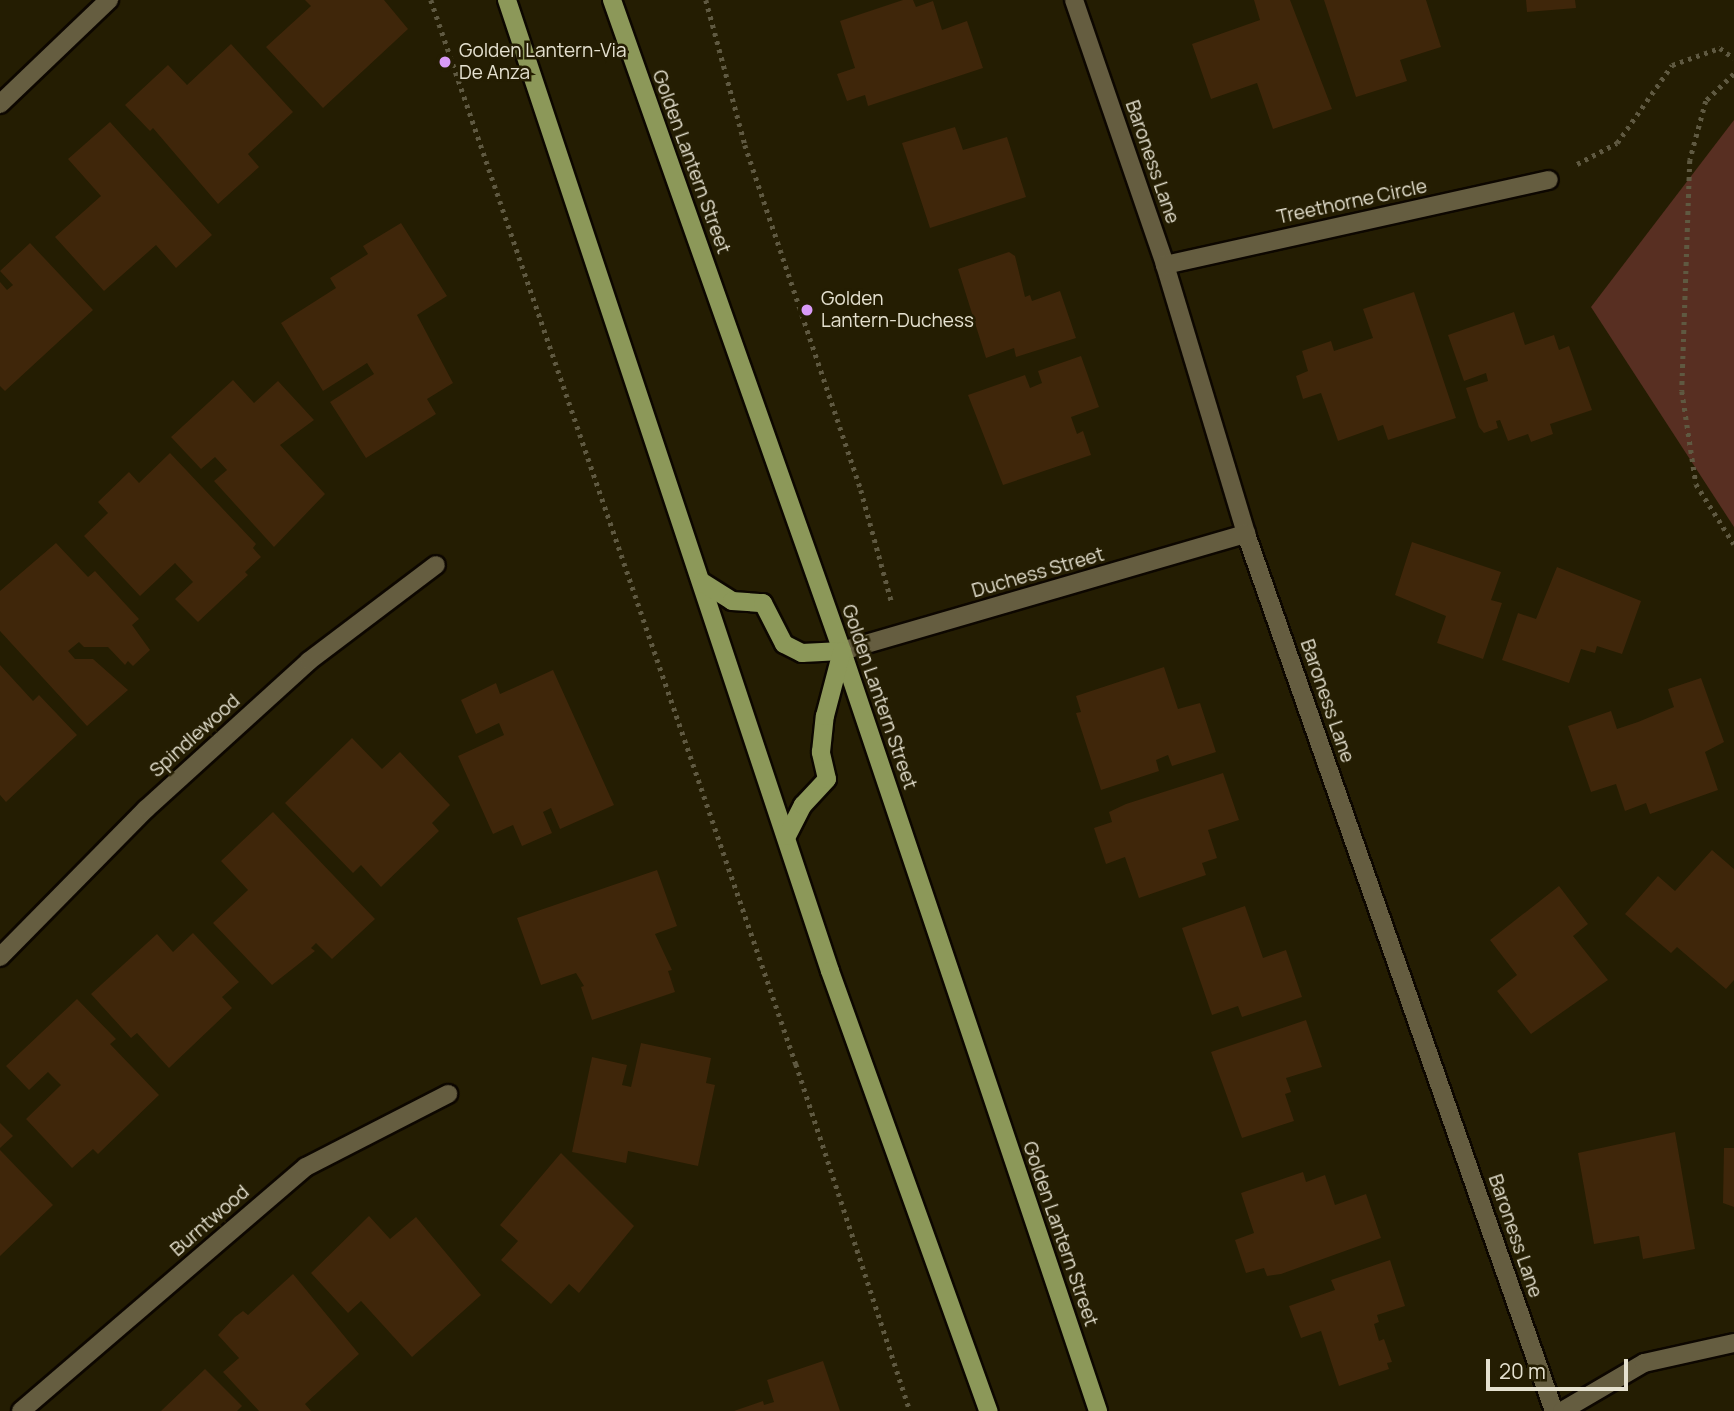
<!DOCTYPE html>
<html>
<head>
<meta charset="utf-8">
<style>
	body { margin:0 }
	#map { position:relative; width:1734px; height:1411px; overflow:hidden; background:#241d02; font-family:Manrope,sans-serif }
	div>[style] { position:absolute }
	.green>* { inset:0; background:#582f22 }
	.building>* { inset:0; background:#3f260a }
	.path>* { height:4.5px; margin-top:-2.25px; transform-origin:0; background:repeating-linear-gradient(90deg,#5f5941 0 3.5px,transparent 0 8.5px) }
	.roads { filter:drop-shadow(2px 0 #0d0700) drop-shadow(-2px 0 #0d0700) drop-shadow(0 2px #0d0700) drop-shadow(0 -2px #0d0700) }
	.street>* { height:18px; margin:-9px; padding:0 9px; transform-origin:9px; border-radius:9px; background:#655d40 }
	.primary>* { height:18px; margin:-9px; padding:0 9px; transform-origin:9px; border-radius:9px; background:#8c9859 }
	.dots>* { width:19px; height:19px; translate:-50% -50%; box-sizing:border-box; border:4px solid #241d02; border-radius:50% }
	span { translate:-50% -50%; white-space:nowrap; text-align:center; line-height:1.15; -webkit-text-stroke:5px #241d02; paint-order:stroke }
	.poi-label { font-size:19px; color:#e5e1d0 }
	.left { translate:0 -50%; text-align:left }
	.street-label { font-size:19px; color:#e5e1d0 }
	.scale { position:absolute; left:1486px; top:1359px; width:142px; height:32px; box-sizing:border-box; border:4px solid #e5e1d0; border-top:0; padding-left:9px; font-size:21px; line-height:24px; white-space:nowrap; color:#e5e1d0; -webkit-text-stroke:5px #241d02; paint-order:stroke }
</style>
</head>
<body>
<div id="map">
	<div class="green">
		<div style="clip-path:polygon(1734px 120px,1734px 527px,1591px 307px)"></div>
	</div>
	<div class="building">
		<div style="clip-path:polygon(305px 0,384px 0,408px 29px,323px 108px,266px 47px,311px 6px)"></div>
		<div style="clip-path:polygon(903px 0,913px 0,916px 7px,933px 1px,942px 30px,967px 21px,983px 68px,868px 106px,865px 95px,847px 101px,837px 74px,855px 68px,840px 21px)"></div>
		<div style="clip-path:polygon(1254px 0,1290px 0,1332px 109px,1273px 129px,1257px 83px,1211px 99px,1192px 44px,1260px 20px)"></div>
		<div style="clip-path:polygon(1324px 0,1426px 0,1441px 47px,1400px 60px,1407px 81px,1356px 97px)"></div>
		<div style="clip-path:polygon(1526px 0,1575px 0,1576px 8px,1527px 12px)"></div>
		<div style="clip-path:polygon(231px 44px,293px 112px,248px 154px,259px 167px,218px 204px,153px 128px,150px 131px,125px 105px,168px 65px,187px 85px)"></div>
		<div style="clip-path:polygon(110px 122px,212px 235px,176px 268px,156px 245px,104px 291px,55px 237px,101px 196px,68px 159px)"></div>
		<div style="clip-path:polygon(955px 127px,963px 150px,1007px 137px,1026px 197px,930px 228px,902px 143px)"></div>
		<div style="clip-path:polygon(401px 223px,447px 296px,417px 315px,453px 383px,427px 399px,436px 414px,366px 458px,330px 402px,374px 374px,367px 363px,323px 391px,281px 323px,336px 288px,330px 278px,368px 254px,363px 246px)"></div>
		<div style="clip-path:polygon(30px 243px,93px 310px,5px 391px,0 386px,0 282px,7px 290px,13px 285px,0 271px)"></div>
		<div style="clip-path:polygon(1009px 252px,1015px 256px,1025px 297px,1030px 295px,1032px 301px,1060px 291px,1076px 338px,1016px 357px,1014px 348px,986px 358px,958px 269px)"></div>
		<div style="clip-path:polygon(1414px 292px,1456px 418px,1388px 440px,1383px 425px,1338px 441px,1321px 393px,1303px 399px,1296px 376px,1308px 371px,1302px 351px,1331px 341px,1334px 351px,1373px 338px,1363px 309px)"></div>
		<div style="clip-path:polygon(1514px 312px,1525px 345px,1554px 335px,1559px 350px,1569px 346px,1592px 410px,1550px 424px,1553px 434px,1531px 442px,1528px 434px,1508px 441px,1500px 420px,1496px 421px,1498px 428px,1484px 433px,1479px 427px,1466px 388px,1488px 381px,1486px 373px,1464px 381px,1448px 335px)"></div>
		<div style="clip-path:polygon(1081px 356px,1099px 407px,1071px 417px,1077px 434px,1083px 431px,1091px 455px,1003px 485px,968px 395px,1025px 375px,1030px 388px,1042px 383px,1038px 371px)"></div>
		<div style="clip-path:polygon(233px 380px,254px 403px,278px 381px,314px 420px,280px 445px,325px 494px,274px 547px,214px 481px,227px 470px,215px 457px,201px 469px,171px 437px)"></div>
		<div style="clip-path:polygon(170px 453px,256px 544px,253px 548px,261px 557px,245px 572px,248px 575px,198px 622px,175px 599px,193px 582px,175px 563px,140px 596px,84px 536px,108px 513px,98px 502px,129px 472px,139px 483px)"></div>
		<div style="clip-path:polygon(1412px 542px,1501px 572px,1491px 600px,1502px 603px,1483px 659px,1437px 643px,1446px 616px,1395px 595px)"></div>
		<div style="clip-path:polygon(56px 543px,88px 577px,95px 571px,139px 619px,132px 625px,150px 650px,133px 666px,128px 661px,125px 665px,108px 647px,84px 647px,79px 642px,68px 651px,75px 659px,93px 659px,128px 690px,87px 726px,0 631px,0 591px)"></div>
		<div style="clip-path:polygon(1557px 567px,1641px 601px,1622px 654px,1597px 646px,1595px 653px,1581px 649px,1569px 683px,1502px 660px,1518px 613px,1536px 619px)"></div>
		<div style="clip-path:polygon(0 665px,33px 701px,39px 695px,77px 735px,6px 802px,0 795px)"></div>
		<div style="clip-path:polygon(1164px 667px,1178px 709px,1200px 703px,1216px 752px,1172px 766px,1168px 755px,1156px 760px,1159px 771px,1101px 790px,1076px 713px,1081px 712px,1076px 696px)"></div>
		<div style="clip-path:polygon(553px 670px,614px 805px,560px 829px,551px 808px,543px 812px,552px 833px,522px 846px,513px 825px,493px 834px,458px 756px,504px 735px,499px 723px,476px 734px,461px 700px,496px 683px,500px 694px)"></div>
		<div style="clip-path:polygon(1701px 678px,1724px 742px,1705px 752px,1718px 790px,1650px 814px,1646px 803px,1625px 811px,1616px 784px,1591px 792px,1568px 726px,1611px 711px,1617px 729px,1638px 722px,1674px 707px,1668px 689px)"></div>
		<div style="clip-path:polygon(352px 738px,382px 769px,400px 752px,450px 805px,432px 823px,439px 831px,381px 887px,361px 865px,353px 873px,285px 803px)"></div>
		<div style="clip-path:polygon(1223px 773px,1239px 820px,1208px 830px,1217px 858px,1202px 863px,1206px 875px,1139px 898px,1125px 857px,1106px 864px,1094px 828px,1112px 822px,1109px 812px,1126px 804px)"></div>
		<div style="clip-path:polygon(273px 812px,375px 919px,332px 959px,316px 943px,311px 948px,315px 951px,272px 985px,213px 923px,248px 890px,221px 861px)"></div>
		<div style="clip-path:polygon(1712px 850px,1734px 869px,1734px 980px,1726px 989px,1677px 947px,1671px 953px,1625px 914px,1658px 876px,1675px 891px)"></div>
		<div style="clip-path:polygon(657px 870px,677px 926px,655px 934px,672px 970px,668px 971px,675px 992px,592px 1020px,581px 987px,584px 986px,576px 973px,541px 985px,517px 918px)"></div>
		<div style="clip-path:polygon(1559px 886px,1588px 924px,1573px 936px,1608px 980px,1531px 1034px,1497px 991px,1517px 975px,1490px 940px)"></div>
		<div style="clip-path:polygon(1245px 906px,1263px 958px,1286px 950px,1302px 997px,1242px 1017px,1238px 1006px,1212px 1015px,1182px 928px)"></div>
		<div style="clip-path:polygon(193px 933px,239px 982px,222px 997px,232px 1008px,169px 1068px,137px 1033px,131px 1038px,91px 994px,157px 934px,173px 952px)"></div>
		<div style="clip-path:polygon(77px 999px,116px 1039px,110px 1044px,159px 1095px,98px 1154px,93px 1149px,72px 1168px,26px 1119px,61px 1085px,48px 1072px,29px 1090px,6px 1066px)"></div>
		<div style="clip-path:polygon(1306px 1020px,1322px 1067px,1286px 1078px,1291px 1092px,1285px 1094px,1294px 1121px,1242px 1138px,1211px 1052px)"></div>
		<div style="clip-path:polygon(641px 1043px,711px 1058px,706px 1083px,715px 1085px,698px 1166px,628px 1151px,626px 1163px,572px 1152px,592px 1057px,627px 1065px,622px 1085px,631px 1087px)"></div>
		<div style="clip-path:polygon(0 1123px,13px 1136px,0 1148px)"></div>
		<div style="clip-path:polygon(1675px 1132px,1695px 1249px,1643px 1259px,1639px 1236px,1594px 1244px,1578px 1153px)"></div>
		<div style="clip-path:polygon(1724px 1148px,1734px 1148px,1734px 1207px,1723px 1203px)"></div>
		<div style="clip-path:polygon(0 1150px,53px 1205px,0 1256px)"></div>
		<div style="clip-path:polygon(561px 1153px,634px 1226px,579px 1293px,569px 1284px,551px 1304px,501px 1260px,518px 1241px,500px 1225px)"></div>
		<div style="clip-path:polygon(1303px 1172px,1306px 1182px,1325px 1175px,1335px 1205px,1366px 1194px,1381px 1238px,1281px 1274px,1267px 1276px,1264px 1268px,1246px 1273px,1235px 1240px,1254px 1233px,1241px 1193px)"></div>
		<div style="clip-path:polygon(369px 1216px,390px 1239px,416px 1217px,481px 1295px,412px 1357px,361px 1301px,348px 1313px,311px 1273px)"></div>
		<div style="clip-path:polygon(1390px 1260px,1405px 1306px,1377px 1315px,1379px 1322px,1374px 1324px,1379px 1341px,1384px 1339px,1392px 1362px,1387px 1363px,1389px 1369px,1339px 1386px,1321px 1331px,1301px 1338px,1289px 1306px,1335px 1290px,1331px 1280px)"></div>
		<div style="clip-path:polygon(293px 1274px,359px 1354px,305px 1404px,311px 1411px,259px 1411px,223px 1372px,239px 1358px,218px 1335px,235px 1317px,243px 1311px,248px 1315px)"></div>
		<div style="clip-path:polygon(823px 1361px,840px 1411px,734px 1411px,763px 1401px,764px 1405px,774px 1402px,767px 1380px)"></div>
		<div style="clip-path:polygon(205px 1369px,242px 1406px,237px 1411px,161px 1411px)"></div>
	</div>
	<div class="path">
		<div style="left:431px;top:0;width:1125px;rotate:71.07deg"></div>
		<div style="left:796px;top:1064px;width:365px;rotate:71.8deg"></div>
		<div style="left:706px;top:0;width:150px;rotate:74.9deg"></div>
		<div style="left:745px;top:145px;width:364px;rotate:71.4deg"></div>
		<div style="left:861px;top:490px;width:117px;rotate:74.7deg"></div>
		<div style="left:1734px;top:74px;width:39px;rotate:136deg"></div>
		<div style="left:1706px;top:101px;width:61px;rotate:105.2deg"></div>
		<div style="left:1690px;top:160px;width:231px;rotate:92deg"></div>
		<div style="left:1682px;top:391px;width:94px;rotate:81.4deg"></div>
		<div style="left:1696px;top:484px;width:71px;rotate:57.7deg"></div>
		<div style="left:1577px;top:164px;width:45px;rotate:-27.7deg"></div>
		<div style="left:1617px;top:143px;width:95px;rotate:-54.8deg"></div>
		<div style="left:1672px;top:65px;width:51px;rotate:-19.5deg"></div>
		<div style="left:1720px;top:48px;width:17px;rotate:36deg"></div>
	</div>
	<div class="roads">
		<div class="street">
			<div style="left:1074px;top:0;width:280px;rotate:71deg"></div>
			<div style="left:1165px;top:265px;width:281px;rotate:73.2deg"></div>
			<div style="left:1246px;top:534px;width:930px;rotate:70.65deg"></div>
			<div style="left:0;top:104px;width:151px;rotate:-43.7deg"></div>
			<div style="left:1165px;top:265px;width:393px;rotate:-12.5deg"></div>
			<div style="left:842px;top:651px;width:421px;rotate:-16.2deg"></div>
			<div style="left:0;top:957px;width:208px;rotate:-45.4deg"></div>
			<div style="left:146px;top:809px;width:220px;rotate:-42.2deg"></div>
			<div style="left:309px;top:661px;width:159px;rotate:-37.1deg"></div>
			<div style="left:21px;top:1411px;width:375px;rotate:-40.6deg"></div>
			<div style="left:306px;top:1167px;width:160px;rotate:-27.2deg"></div>
			<div style="left:1562px;top:1411px;width:95px;rotate:-30.3deg"></div>
			<div style="left:1644px;top:1363px;width:92px;rotate:-12.5deg"></div>
		</div>
		<div class="primary">
			<div style="left:507px;top:0;width:1023px;rotate:71.6deg"></div>
			<div style="left:830px;top:971px;width:468px;rotate:70.2deg"></div>
			<div style="left:612px;top:0;width:690px;rotate:70.54deg"></div>
			<div style="left:842px;top:651px;width:802px;rotate:71.38deg"></div>
			<div style="left:702px;top:582px;width:36px;rotate:32deg"></div>
			<div style="left:732px;top:601px;width:31px;rotate:4deg"></div>
			<div style="left:763px;top:603px;width:46px;rotate:62.9deg"></div>
			<div style="left:784px;top:644px;width:20px;rotate:27deg"></div>
			<div style="left:802px;top:653px;width:40px;rotate:-2.9deg"></div>
			<div style="left:787px;top:836px;width:35px;rotate:-63deg"></div>
			<div style="left:803px;top:805px;width:35px;rotate:-47deg"></div>
			<div style="left:827px;top:779px;width:28px;rotate:-103deg"></div>
			<div style="left:821px;top:752px;width:36px;rotate:-84deg"></div>
			<div style="left:825px;top:716px;width:67px;rotate:-75.3deg"></div>
		</div>
	</div>
	<div class="dots">
		<div style="left:445px;top:62px;background:#d99af7"></div>
		<div style="left:807px;top:310px;background:#d99af7"></div>
	</div>
	<div class="poi-label">
		<span class="left" style="left:459px;top:62px">Golden Lantern-Via<br>De Anza</span>
		<span class="left" style="left:821px;top:310px">Golden<br>Lantern-Duchess</span>
	</div>
	<div class="street-label">
		<span style="left:691px;top:162px;rotate:70deg">Golden Lantern Street</span>
		<span style="left:1152px;top:162px;rotate:71deg">Baroness Lane</span>
		<span style="left:1352px;top:202px;rotate:-12deg">Treethorne Circle</span>
		<span style="left:1038px;top:573px;rotate:-16deg">Duchess Street</span>
		<span style="left:879px;top:697px;rotate:71deg">Golden Lantern Street</span>
		<span style="left:1327px;top:701px;rotate:71deg">Baroness Lane</span>
		<span style="left:195px;top:736px;rotate:-42deg">Spindlewood</span>
		<span style="left:210px;top:1221px;rotate:-41deg">Burntwood</span>
		<span style="left:1060px;top:1234px;rotate:71deg">Golden Lantern Street</span>
		<span style="left:1515px;top:1236px;rotate:71deg">Baroness Lane</span>
	</div>
	<div class="scale">20 m</div>
</div>
</body>
</html>
